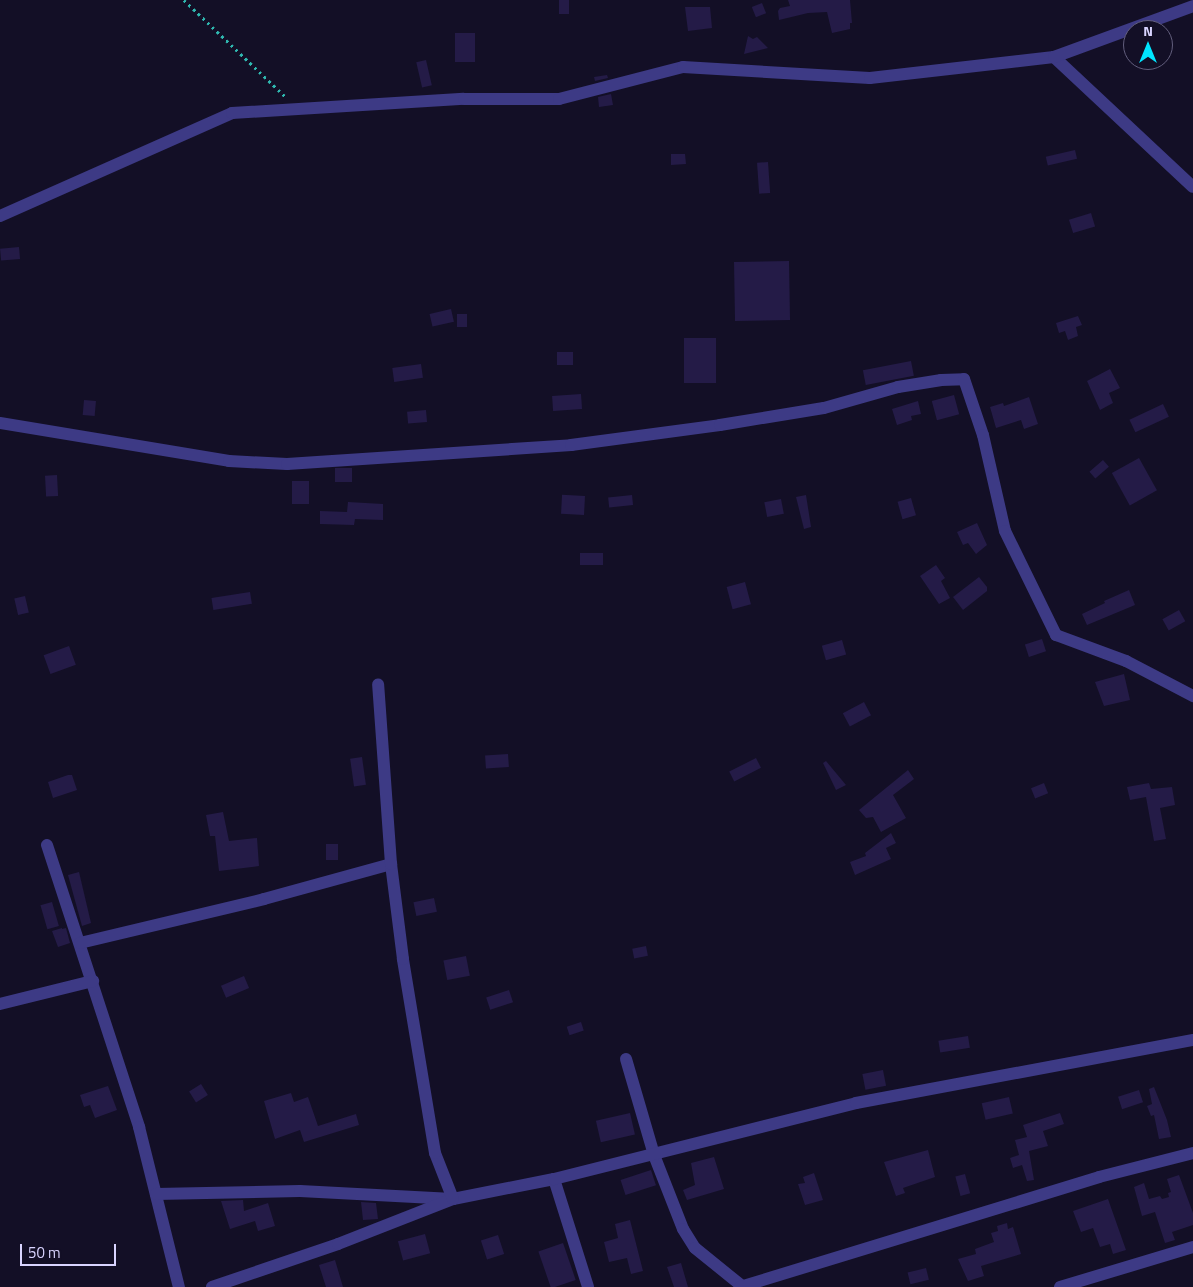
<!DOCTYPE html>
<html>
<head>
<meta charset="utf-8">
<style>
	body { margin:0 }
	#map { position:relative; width:1193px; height:1287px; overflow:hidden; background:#130f26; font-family:"Titillium Web",sans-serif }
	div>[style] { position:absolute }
	.building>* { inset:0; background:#241b47; transform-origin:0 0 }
	.path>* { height:2.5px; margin-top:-1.25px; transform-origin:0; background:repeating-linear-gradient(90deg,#2fb8b0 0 2.5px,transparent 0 6.5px) }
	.minor>* { height:12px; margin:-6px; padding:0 6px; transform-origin:6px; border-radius:6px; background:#3d3a85 }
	span { translate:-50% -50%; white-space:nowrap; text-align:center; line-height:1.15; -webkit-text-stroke:4px #130f26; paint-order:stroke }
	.north { position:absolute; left:1123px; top:20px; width:50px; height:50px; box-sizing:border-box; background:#130f26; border:1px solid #625e7d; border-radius:50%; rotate:0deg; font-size:14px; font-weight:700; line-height:20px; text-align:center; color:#d9d4ff }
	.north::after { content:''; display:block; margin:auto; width:18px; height:22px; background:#00e5ff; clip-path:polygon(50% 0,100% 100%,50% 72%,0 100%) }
	.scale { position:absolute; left:20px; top:1244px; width:96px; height:22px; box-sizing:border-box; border:2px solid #d9d4ff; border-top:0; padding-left:6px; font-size:15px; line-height:18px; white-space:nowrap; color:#d9d4ff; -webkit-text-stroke:4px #130f26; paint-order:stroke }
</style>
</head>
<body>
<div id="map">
	<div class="building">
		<div style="left:559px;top:0;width:10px;height:14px"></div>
		<div style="clip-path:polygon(788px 0,850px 0,852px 23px,850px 23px,850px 29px,832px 33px,827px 12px,808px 13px,779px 20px,778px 11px,780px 8px,790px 6px)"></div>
		<div style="left:762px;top:3px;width:11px;height:11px;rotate:68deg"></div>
		<div style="clip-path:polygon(685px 7px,710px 7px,712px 28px,688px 31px)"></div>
		<div style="left:455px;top:33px;width:20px;height:29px"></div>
		<div style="clip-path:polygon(748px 36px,753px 39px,757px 37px,768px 48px,744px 54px)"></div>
		<div style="left:426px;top:60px;width:26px;height:10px;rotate:77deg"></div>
		<div style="clip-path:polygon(607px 75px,608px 78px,595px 81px,594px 77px)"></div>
		<div style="clip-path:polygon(611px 94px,613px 105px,599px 107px,598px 97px)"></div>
		<div style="left:1075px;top:150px;width:9px;height:30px;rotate:77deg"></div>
		<div style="clip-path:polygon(671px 154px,685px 154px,686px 164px,671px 165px)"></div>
		<div style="left:768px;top:162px;width:31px;height:11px;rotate:86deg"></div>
		<div style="left:1091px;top:213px;width:14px;height:23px;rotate:73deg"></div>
		<div style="left:19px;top:247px;width:12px;height:19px;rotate:85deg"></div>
		<div style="left:789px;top:261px;width:59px;height:55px;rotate:89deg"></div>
		<div style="left:451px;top:309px;width:13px;height:22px;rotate:77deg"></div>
		<div style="left:457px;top:314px;width:10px;height:13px"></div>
		<div style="clip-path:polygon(1078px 316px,1082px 325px,1076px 327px,1078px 336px,1068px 340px,1065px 331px,1059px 333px,1056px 323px)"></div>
		<div style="left:684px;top:338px;width:32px;height:45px"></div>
		<div style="left:557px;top:352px;width:16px;height:13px"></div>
		<div style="left:911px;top:361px;width:15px;height:49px;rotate:79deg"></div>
		<div style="left:421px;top:364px;width:14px;height:29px;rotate:82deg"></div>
		<div style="clip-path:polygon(1110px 369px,1120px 388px,1109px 393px,1113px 403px,1100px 410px,1087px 381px)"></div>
		<div style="left:581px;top:394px;width:15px;height:29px;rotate:86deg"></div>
		<div style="left:954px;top:395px;width:20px;height:23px;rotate:75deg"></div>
		<div style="clip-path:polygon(1029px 397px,1038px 424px,1024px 429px,1021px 420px,996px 428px,990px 407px,1003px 403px,1004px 406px)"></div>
		<div style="left:84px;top:400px;width:12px;height:15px;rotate:5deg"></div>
		<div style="clip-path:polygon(918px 401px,921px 414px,911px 416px,912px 420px,897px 425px,892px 409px)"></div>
		<div style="left:1163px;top:404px;width:14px;height:37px;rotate:65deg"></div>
		<div style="left:426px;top:410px;width:12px;height:19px;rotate:85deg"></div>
		<div style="left:1139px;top:458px;width:37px;height:31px;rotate:61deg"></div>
		<div style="left:1103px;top:460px;width:9px;height:18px;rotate:49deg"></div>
		<div style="left:352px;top:468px;width:14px;height:17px;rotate:90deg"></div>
		<div style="left:57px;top:475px;width:21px;height:12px;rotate:87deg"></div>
		<div style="left:292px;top:481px;width:17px;height:23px"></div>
		<div style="left:632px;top:495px;width:10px;height:24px;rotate:84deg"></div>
		<div style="clip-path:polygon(806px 495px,811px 527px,804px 529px,796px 497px)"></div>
		<div style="left:585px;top:496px;width:19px;height:23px;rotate:93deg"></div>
		<div style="left:911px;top:498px;width:18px;height:14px;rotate:74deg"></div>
		<div style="left:781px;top:499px;width:15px;height:17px;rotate:79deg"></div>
		<div style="clip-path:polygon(348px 502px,383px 504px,383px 520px,355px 519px,354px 525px,320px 524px,320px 511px,347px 512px)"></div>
		<div style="clip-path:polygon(977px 523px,987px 545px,976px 554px,968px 543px,963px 545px,957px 532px)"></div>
		<div style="left:580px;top:553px;width:23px;height:12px"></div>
		<div style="clip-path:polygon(936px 565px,945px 578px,941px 581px,950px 598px,939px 604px,920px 576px)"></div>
		<div style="clip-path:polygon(979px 577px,987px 587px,987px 591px,963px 610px,953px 597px)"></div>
		<div style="left:745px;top:582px;width:23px;height:19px;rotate:75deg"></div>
		<div style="clip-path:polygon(1129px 590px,1135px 605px,1087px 625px,1082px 614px,1105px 603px,1104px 601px)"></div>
		<div style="left:250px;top:592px;width:12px;height:39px;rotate:81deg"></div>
		<div style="left:25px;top:596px;width:17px;height:11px;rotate:77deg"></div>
		<div style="left:1179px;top:610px;width:13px;height:19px;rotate:61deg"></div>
		<div style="left:1042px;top:639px;width:13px;height:18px;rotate:72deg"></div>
		<div style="left:842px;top:640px;width:15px;height:21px;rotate:74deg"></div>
		<div style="left:69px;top:646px;width:20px;height:27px;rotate:70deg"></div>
		<div style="clip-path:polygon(1124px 674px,1130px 700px,1104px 706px,1095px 682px)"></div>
		<div style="left:864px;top:702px;width:15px;height:24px;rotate:62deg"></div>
		<div style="left:508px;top:754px;width:13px;height:23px;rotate:86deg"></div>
		<div style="left:362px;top:757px;width:28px;height:12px;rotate:82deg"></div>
		<div style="left:756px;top:758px;width:11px;height:30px;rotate:63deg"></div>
		<div style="clip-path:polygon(826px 761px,846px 785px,836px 790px,823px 763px)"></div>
		<div style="clip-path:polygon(908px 770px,914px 779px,893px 795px,906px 818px,881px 832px,873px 817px,866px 818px,859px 810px)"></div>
		<div style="clip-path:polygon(68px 775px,72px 775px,77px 790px,53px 798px,48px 782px)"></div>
		<div style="left:1044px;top:783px;width:11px;height:14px;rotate:68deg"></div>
		<div style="clip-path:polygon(1149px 783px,1151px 789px,1172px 787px,1175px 805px,1160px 808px,1166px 839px,1154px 841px,1146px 797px,1130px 800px,1127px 787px)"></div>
		<div style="clip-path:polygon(223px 812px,229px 841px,257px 838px,259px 866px,219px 871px,215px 836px,210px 836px,206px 815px)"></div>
		<div style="clip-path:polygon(891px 833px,896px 843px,886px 848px,891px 859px,855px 875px,850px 862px,866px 856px,865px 853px)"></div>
		<div style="left:326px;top:844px;width:12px;height:16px"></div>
		<div style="clip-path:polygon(79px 872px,91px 923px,82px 926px,68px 875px)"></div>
		<div style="left:434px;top:898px;width:14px;height:21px;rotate:78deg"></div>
		<div style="left:52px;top:902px;width:25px;height:12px;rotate:74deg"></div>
		<div style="clip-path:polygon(62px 928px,62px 929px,66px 928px,70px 943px,58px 947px,52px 931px)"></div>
		<div style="left:646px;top:946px;width:10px;height:14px;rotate:79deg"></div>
		<div style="left:466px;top:956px;width:20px;height:23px;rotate:79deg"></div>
		<div style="left:244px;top:976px;width:13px;height:25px;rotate:67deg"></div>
		<div style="left:509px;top:990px;width:13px;height:24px;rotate:72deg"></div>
		<div style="left:581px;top:1022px;width:9px;height:15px;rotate:72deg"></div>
		<div style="left:968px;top:1036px;width:12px;height:30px;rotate:81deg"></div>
		<div style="left:883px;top:1070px;width:16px;height:21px;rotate:79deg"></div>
		<div style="left:201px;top:1084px;width:13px;height:14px;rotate:58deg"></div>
		<div style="clip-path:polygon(108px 1086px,117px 1110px,95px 1118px,90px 1105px,84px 1107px,80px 1095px)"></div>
		<div style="clip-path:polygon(1154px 1087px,1167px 1120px,1171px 1137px,1159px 1139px,1154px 1115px,1151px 1116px,1147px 1106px,1152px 1104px,1149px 1089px)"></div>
		<div style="left:1139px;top:1090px;width:13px;height:22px;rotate:72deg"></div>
		<div style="clip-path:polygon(291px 1093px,294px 1102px,308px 1097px,318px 1126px,356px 1114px,359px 1125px,304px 1142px,300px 1130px,275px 1139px,264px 1101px)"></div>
		<div style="left:1009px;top:1097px;width:17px;height:28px;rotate:77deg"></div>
		<div style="left:630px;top:1113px;width:22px;height:35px;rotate:77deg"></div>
		<div style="clip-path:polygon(1060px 1113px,1064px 1124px,1043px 1131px,1048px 1146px,1029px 1151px,1034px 1180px,1027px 1181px,1022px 1165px,1013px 1168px,1010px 1158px,1019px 1155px,1015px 1140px,1027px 1137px,1023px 1125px)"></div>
		<div style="clip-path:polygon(928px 1150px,935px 1177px,903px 1188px,905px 1193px,896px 1196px,884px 1162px)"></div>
		<div style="clip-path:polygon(714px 1157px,724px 1189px,687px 1200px,683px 1190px,695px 1185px,691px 1163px)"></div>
		<div style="left:651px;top:1170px;width:16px;height:32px;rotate:72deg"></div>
		<div style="clip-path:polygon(814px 1173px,823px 1200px,805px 1205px,798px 1184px,805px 1183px,803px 1177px)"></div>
		<div style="left:965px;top:1174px;width:20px;height:10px;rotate:75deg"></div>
		<div style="clip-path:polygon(1179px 1175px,1193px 1213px,1193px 1225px,1172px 1232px,1175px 1240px,1165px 1243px,1155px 1212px,1142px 1216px,1134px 1187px,1144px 1183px,1149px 1199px,1160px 1196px,1162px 1199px,1169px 1197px,1168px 1193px,1171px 1192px,1167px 1179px)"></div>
		<div style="clip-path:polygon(1108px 1199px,1126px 1250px,1113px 1254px,1110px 1244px,1100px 1247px,1093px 1228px,1081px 1232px,1073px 1211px)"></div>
		<div style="clip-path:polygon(243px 1200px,244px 1211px,268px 1203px,275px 1226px,258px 1231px,255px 1221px,230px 1229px,221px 1201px)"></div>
		<div style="clip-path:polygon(361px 1202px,376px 1203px,378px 1219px,363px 1220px)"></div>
		<div style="clip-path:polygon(630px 1220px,643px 1271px,631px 1274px,627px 1258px,609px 1262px,604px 1242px,618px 1238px,615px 1224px)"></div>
		<div style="clip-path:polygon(1007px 1223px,1008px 1229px,1013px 1227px,1021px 1254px,981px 1266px,984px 1276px,968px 1281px,958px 1259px,976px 1254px,975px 1249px,994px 1242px,991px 1233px,998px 1231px,997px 1226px)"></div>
		<div style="left:425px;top:1234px;width:20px;height:28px;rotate:75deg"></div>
		<div style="left:498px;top:1235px;width:20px;height:18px;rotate:72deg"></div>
		<div style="left:563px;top:1243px;width:39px;height:26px;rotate:71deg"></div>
		<div style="clip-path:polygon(335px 1260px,343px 1287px,326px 1287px,319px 1265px)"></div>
		<div style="clip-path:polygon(681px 1263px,688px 1287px,674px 1287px,667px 1267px)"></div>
		<div style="left:926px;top:1268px;width:12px;height:19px;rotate:76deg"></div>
	</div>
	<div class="path">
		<div style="left:184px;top:0;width:141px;rotate:43.6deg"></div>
	</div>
	<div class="minor">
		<div style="left:1054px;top:57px;width:190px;rotate:43.1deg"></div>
		<div style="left:0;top:216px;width:254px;rotate:-23.9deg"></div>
		<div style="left:232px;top:113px;width:232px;rotate:-3.5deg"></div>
		<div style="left:464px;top:99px;width:95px"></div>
		<div style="left:559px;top:99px;width:128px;rotate:-14.5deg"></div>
		<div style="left:683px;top:67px;width:187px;rotate:3.4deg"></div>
		<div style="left:870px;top:78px;width:185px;rotate:-6.5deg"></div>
		<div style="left:1054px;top:57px;width:148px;rotate:-20.1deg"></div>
		<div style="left:0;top:423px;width:232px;rotate:9.4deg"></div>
		<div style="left:229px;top:461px;width:58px;rotate:3deg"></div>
		<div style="left:287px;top:464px;width:285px;rotate:-3.8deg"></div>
		<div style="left:571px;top:445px;width:150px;rotate:-7.6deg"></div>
		<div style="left:720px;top:425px;width:105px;rotate:-9.3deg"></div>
		<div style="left:824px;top:408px;width:77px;rotate:-15.8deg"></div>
		<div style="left:898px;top:387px;width:44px;rotate:-9.2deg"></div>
		<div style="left:941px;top:380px;width:23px;rotate:-2deg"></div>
		<div style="left:964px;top:379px;width:59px;rotate:71.3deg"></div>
		<div style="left:983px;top:435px;width:98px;rotate:77.1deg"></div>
		<div style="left:1005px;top:531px;width:116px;rotate:63.9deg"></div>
		<div style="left:1056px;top:635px;width:75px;rotate:20.4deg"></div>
		<div style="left:1126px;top:661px;width:76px;rotate:27.6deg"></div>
		<div style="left:47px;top:845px;width:297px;rotate:71.9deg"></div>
		<div style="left:139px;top:1127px;width:165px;rotate:76deg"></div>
		<div style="left:80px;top:943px;width:189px;rotate:-13.4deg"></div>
		<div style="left:264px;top:899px;width:132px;rotate:-15.4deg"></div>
		<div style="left:0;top:1004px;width:96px;rotate:-13.9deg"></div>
		<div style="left:626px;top:1059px;width:100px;rotate:73.7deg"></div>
		<div style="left:654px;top:1155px;width:79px;rotate:68.6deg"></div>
		<div style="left:683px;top:1229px;width:22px;rotate:58deg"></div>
		<div style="left:695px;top:1248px;width:60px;rotate:39deg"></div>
		<div style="left:554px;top:1179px;width:113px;rotate:72.5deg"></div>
		<div style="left:156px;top:1194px;width:144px;rotate:-1.2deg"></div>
		<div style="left:300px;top:1191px;width:153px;rotate:3deg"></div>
		<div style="left:453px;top:1199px;width:103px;rotate:-11.2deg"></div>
		<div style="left:554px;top:1179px;width:311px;rotate:-14.1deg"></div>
		<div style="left:856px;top:1103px;width:343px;rotate:-10.6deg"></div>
		<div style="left:212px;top:1287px;width:133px;rotate:-18.8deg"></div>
		<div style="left:338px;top:1244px;width:123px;rotate:-21.4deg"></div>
		<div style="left:453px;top:1199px;width:49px;rotate:-111.4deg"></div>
		<div style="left:435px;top:1153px;width:197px;rotate:-99.4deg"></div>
		<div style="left:403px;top:959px;width:96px;rotate:-97.2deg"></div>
		<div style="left:391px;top:864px;width:180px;rotate:-94.1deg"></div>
		<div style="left:740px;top:1287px;width:375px;rotate:-17deg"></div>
		<div style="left:1099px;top:1177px;width:97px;rotate:-14.3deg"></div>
		<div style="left:1060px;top:1287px;width:139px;rotate:-16.7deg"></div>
	</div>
	<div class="north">N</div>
	<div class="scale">50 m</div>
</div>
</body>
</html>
